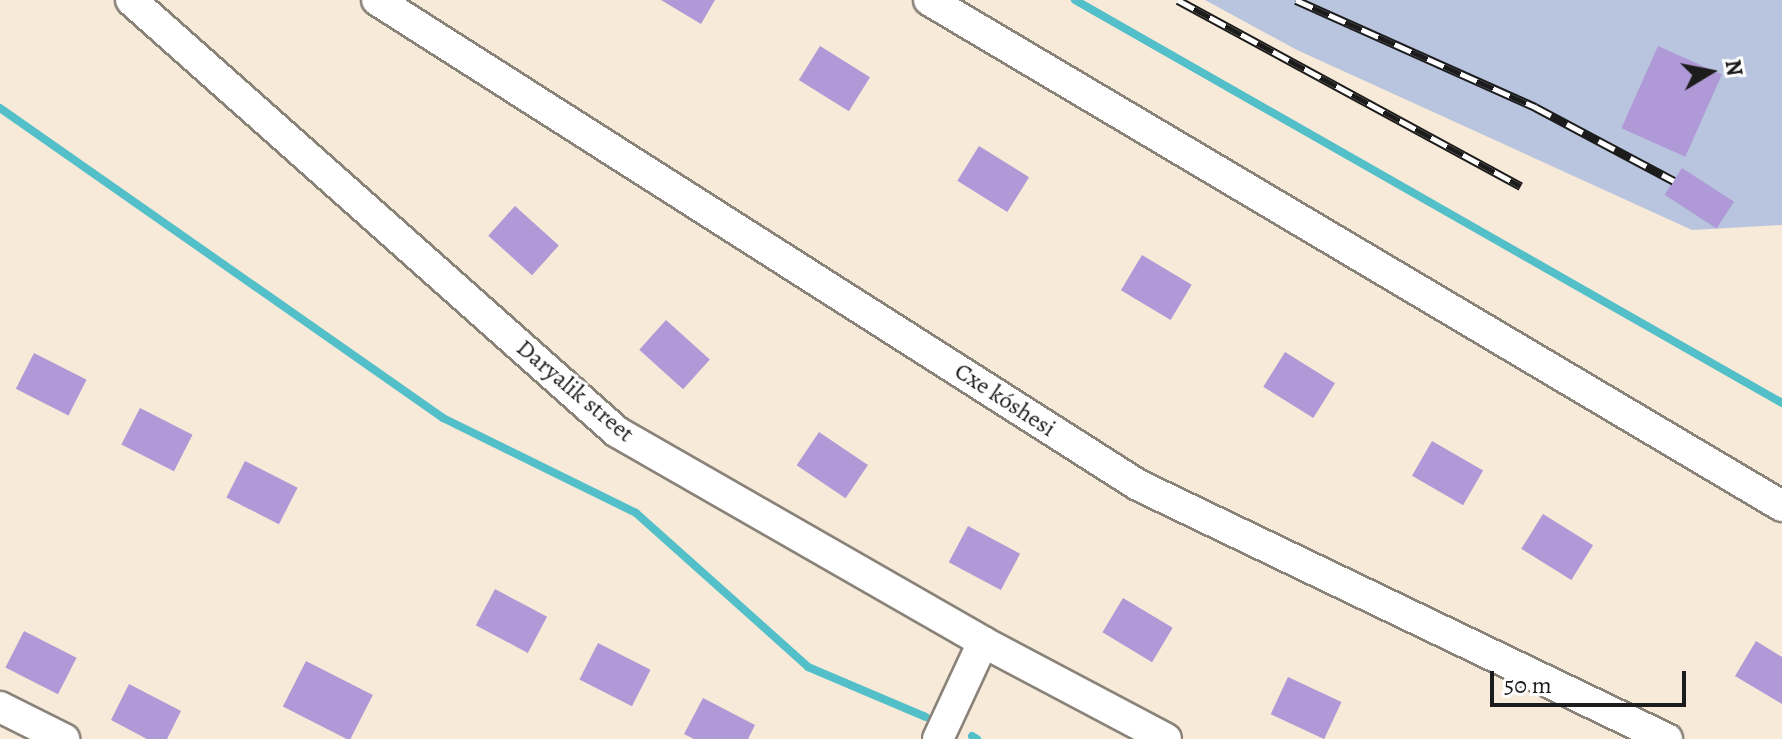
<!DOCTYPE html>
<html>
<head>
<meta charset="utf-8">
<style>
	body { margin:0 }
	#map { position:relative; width:1782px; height:739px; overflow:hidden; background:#f8ead8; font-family:Alegreya,serif }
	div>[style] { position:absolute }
	.industrial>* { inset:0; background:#b9c5de }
	.stream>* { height:8px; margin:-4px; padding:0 4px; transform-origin:4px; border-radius:4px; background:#52bfc9 }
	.building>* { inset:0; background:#af99d6; transform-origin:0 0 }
	.roads { filter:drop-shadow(2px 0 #8a837a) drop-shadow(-2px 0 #8a837a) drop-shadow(0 2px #8a837a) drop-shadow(0 -2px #8a837a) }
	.street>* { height:30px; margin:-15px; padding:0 15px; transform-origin:15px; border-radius:15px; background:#fff }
	.rail>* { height:9px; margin-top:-4.5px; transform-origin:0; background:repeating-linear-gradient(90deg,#fff 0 18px,#1c1c1c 0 36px); box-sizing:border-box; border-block:2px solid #1c1c1c }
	span { translate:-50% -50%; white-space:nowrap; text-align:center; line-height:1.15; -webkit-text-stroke:6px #fff; paint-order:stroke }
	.street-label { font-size:24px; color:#1c1c1c }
	.north { position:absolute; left:1670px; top:32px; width:80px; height:80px; -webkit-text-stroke:6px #fff; paint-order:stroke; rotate:80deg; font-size:22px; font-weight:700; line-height:32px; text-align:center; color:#1c1c1c }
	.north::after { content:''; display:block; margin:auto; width:28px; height:36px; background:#1c1c1c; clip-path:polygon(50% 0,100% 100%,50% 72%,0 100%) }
	.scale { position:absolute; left:1490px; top:671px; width:196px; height:36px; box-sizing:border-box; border:4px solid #1c1c1c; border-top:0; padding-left:10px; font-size:24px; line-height:28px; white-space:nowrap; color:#1c1c1c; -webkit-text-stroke:6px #fff; paint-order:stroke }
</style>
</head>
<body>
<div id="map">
	<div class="industrial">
		<div style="clip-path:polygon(1205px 0,1782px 0,1782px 225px,1692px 230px,1297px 50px)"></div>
	</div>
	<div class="stream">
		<div style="left:1075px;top:0;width:814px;rotate:29.68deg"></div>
		<div style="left:0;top:108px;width:541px;rotate:34.98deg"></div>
		<div style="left:443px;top:418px;width:215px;rotate:26.2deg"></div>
		<div style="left:636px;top:513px;width:231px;rotate:41.8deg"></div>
		<div style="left:808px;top:667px;width:128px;rotate:23deg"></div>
		<div style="left:972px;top:736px;width:6px;rotate:31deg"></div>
	</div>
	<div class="building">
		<div style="clip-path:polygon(661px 0,715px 0,701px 24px)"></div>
		<div style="left:820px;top:46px;width:59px;height:40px;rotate:32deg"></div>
		<div style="left:1658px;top:46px;width:70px;height:90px;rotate:24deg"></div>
		<div style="left:979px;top:146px;width:59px;height:41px;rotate:32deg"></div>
		<div style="left:1682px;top:168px;width:62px;height:32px;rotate:33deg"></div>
		<div style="left:515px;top:206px;width:59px;height:40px;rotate:42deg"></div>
		<div style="left:1142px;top:255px;width:58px;height:41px;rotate:31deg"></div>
		<div style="left:666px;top:320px;width:59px;height:40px;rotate:42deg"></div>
		<div style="left:1285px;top:352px;width:59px;height:41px;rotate:32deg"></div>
		<div style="left:34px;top:353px;width:59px;height:40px;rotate:27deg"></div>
		<div style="left:140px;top:408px;width:59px;height:41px;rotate:27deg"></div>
		<div style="left:819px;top:432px;width:59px;height:40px;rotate:34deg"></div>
		<div style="left:1432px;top:441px;width:59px;height:40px;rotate:30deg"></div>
		<div style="left:245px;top:461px;width:59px;height:41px;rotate:27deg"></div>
		<div style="left:1543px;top:514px;width:59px;height:41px;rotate:32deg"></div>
		<div style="left:968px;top:526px;width:59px;height:41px;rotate:28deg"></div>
		<div style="left:495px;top:589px;width:59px;height:41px;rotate:28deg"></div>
		<div style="left:1123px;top:598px;width:58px;height:40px;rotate:31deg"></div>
		<div style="left:24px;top:631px;width:59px;height:41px;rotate:27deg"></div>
		<div style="clip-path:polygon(1756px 641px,1782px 657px,1782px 704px,1735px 676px)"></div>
		<div style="left:598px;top:643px;width:59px;height:41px;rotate:27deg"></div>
		<div style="left:306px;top:661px;width:75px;height:51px;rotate:27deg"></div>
		<div style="left:1288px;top:677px;width:59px;height:41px;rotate:25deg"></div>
		<div style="clip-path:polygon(129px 684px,181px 711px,167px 739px,147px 739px,111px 720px)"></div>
		<div style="clip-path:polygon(703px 698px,755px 725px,748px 739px,694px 739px,684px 734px)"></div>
	</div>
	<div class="roads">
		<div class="street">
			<div style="left:131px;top:0;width:650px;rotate:41.63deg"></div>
			<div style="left:617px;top:432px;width:422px;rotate:29.8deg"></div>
			<div style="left:983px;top:642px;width:207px;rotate:27.9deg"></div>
			<div style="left:377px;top:0;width:902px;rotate:32.51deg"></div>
			<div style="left:1138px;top:485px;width:587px;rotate:25.65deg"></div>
			<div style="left:929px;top:0;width:992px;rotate:30.68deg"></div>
			<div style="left:0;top:707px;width:72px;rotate:26.6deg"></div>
			<div style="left:938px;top:739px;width:107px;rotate:-65.1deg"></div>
		</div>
	</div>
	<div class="rail">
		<div style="left:1178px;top:0;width:390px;rotate:28.5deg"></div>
		<div style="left:1296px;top:0;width:262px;rotate:24.1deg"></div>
		<div style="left:1535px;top:107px;width:157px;rotate:28deg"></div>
	</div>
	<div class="street-label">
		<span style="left:575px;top:391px;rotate:40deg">Daryalik street</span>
		<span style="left:1005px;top:400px;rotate:33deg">Cxe kóshesi</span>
	</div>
	<div class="north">N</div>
	<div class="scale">50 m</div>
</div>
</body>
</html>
